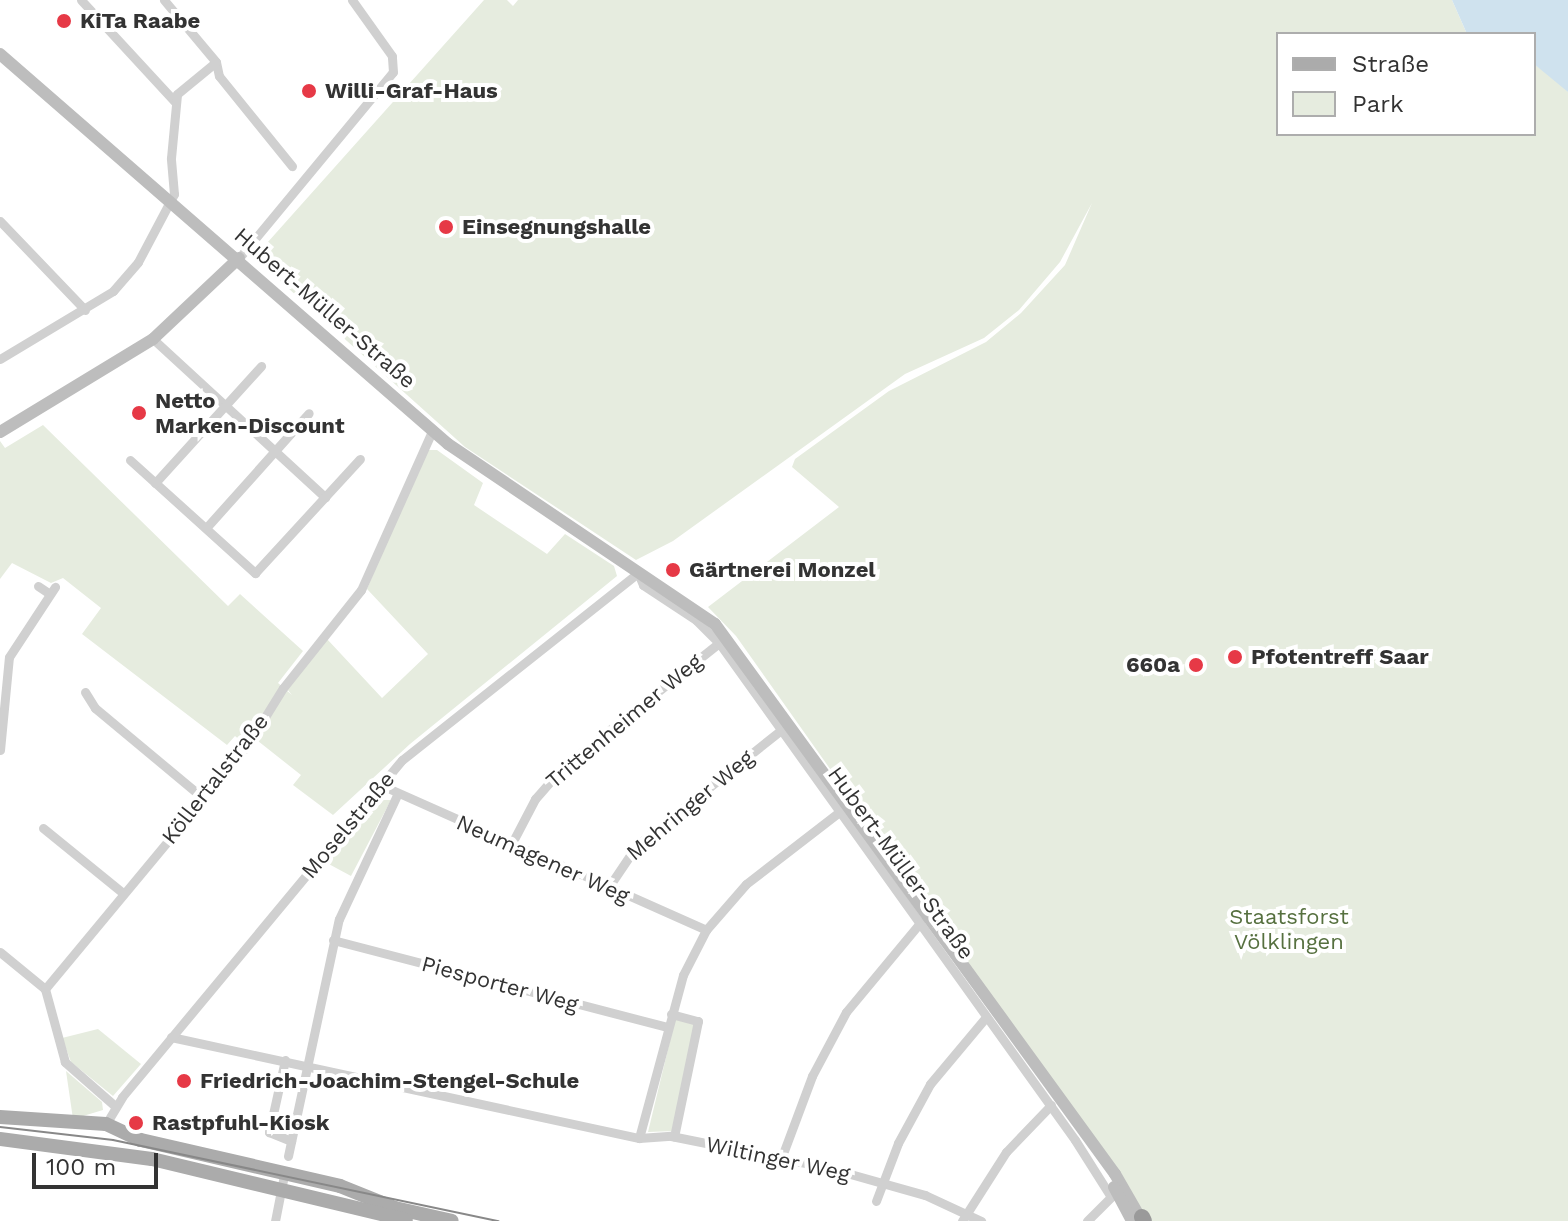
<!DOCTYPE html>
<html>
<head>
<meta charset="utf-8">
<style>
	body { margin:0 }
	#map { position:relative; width:1568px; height:1221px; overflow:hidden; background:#fff; font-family:"Work Sans",sans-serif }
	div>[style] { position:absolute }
	.green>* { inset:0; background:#e6ecdf }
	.water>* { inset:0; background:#cfe2ee }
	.street>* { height:9px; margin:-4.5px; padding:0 4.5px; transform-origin:4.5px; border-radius:4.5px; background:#d0d0d0 }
	.secondary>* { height:12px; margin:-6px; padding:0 6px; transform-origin:6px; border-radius:6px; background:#bdbdbd }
	.primary>* { height:14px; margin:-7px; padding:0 7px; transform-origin:7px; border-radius:7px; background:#ababab }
	.highway>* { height:16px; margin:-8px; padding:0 8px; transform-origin:8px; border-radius:8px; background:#9a9a9a }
	.tram>* { height:2px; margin:-1px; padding:0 1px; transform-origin:1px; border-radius:1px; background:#888 }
	.dots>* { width:22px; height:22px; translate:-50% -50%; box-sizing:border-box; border:4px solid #fff; border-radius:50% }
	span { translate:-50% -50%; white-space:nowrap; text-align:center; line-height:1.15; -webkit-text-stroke:8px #fff; paint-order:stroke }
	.poi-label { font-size:22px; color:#333; font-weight:700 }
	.left { translate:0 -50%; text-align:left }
	.right { translate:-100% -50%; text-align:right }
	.street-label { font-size:22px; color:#333 }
	.park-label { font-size:22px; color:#56703f }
	.legend { position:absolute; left:1276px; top:32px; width:260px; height:104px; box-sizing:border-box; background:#fff; border:2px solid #adadad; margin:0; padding:10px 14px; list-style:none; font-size:24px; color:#333 }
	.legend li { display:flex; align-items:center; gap:16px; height:40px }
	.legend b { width:40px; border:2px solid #adadad }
	.scale { position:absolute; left:32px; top:1153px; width:126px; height:36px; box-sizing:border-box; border:4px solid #333; border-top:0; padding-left:10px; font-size:24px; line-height:28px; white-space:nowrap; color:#333; -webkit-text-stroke:6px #fff; paint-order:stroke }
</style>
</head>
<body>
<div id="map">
	<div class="green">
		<div style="clip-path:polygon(484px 0,507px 0,513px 6px,518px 0,1452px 0,1467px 34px,1278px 34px,1278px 134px,1534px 134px,1534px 64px,1562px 84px,1568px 92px,1568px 1221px,1150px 1221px,736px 636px,708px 607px,839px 507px,792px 467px,795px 459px,889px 391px,986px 342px,1021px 313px,1065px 265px,1092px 203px,1060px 262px,1019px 310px,984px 338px,905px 374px,673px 541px,636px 560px,465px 447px,259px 262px,259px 252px)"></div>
		<div style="clip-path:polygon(43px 425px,228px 606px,240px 594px,303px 651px,278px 683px,292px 695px,287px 689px,327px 639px,382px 698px,428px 654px,367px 589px,424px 450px,437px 450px,483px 483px,474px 505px,547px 554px,565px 534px,614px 566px,617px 576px,410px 744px,333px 815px,293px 785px,301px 775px,258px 741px,261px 735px,249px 748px,235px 736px,227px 745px,82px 634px,101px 608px,63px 578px,51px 583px,12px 563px,0 579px,0 441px,5px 448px)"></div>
		<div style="clip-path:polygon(376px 800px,391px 800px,351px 876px,325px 862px)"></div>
		<div style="clip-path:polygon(676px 1016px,698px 1021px,675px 1131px,648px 1132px)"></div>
		<div style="clip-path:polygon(98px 1029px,141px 1064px,113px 1096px,71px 1062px,62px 1038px)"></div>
		<div style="clip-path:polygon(66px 1071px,102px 1102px,103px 1110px,73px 1119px)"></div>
	</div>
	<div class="water">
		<div style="clip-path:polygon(1452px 0,1568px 0,1568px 92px,1534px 64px,1534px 34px,1467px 34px)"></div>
	</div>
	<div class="street">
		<div style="left:81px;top:0;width:139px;rotate:47.3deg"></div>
		<div style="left:216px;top:62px;width:14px;rotate:78deg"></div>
		<div style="left:219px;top:76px;width:116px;rotate:51deg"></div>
		<div style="left:0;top:221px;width:123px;rotate:46.3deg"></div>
		<div style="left:239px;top:258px;width:241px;rotate:-50.4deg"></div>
		<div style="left:393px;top:72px;width:16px;rotate:-94deg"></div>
		<div style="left:392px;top:56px;width:69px;rotate:-125.5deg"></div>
		<div style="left:153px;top:339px;width:234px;rotate:42.6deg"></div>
		<div style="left:0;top:359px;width:132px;rotate:-31deg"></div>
		<div style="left:113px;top:291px;width:38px;rotate:-49deg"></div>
		<div style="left:138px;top:262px;width:77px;rotate:-62.1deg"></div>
		<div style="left:174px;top:194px;width:36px;rotate:-95deg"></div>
		<div style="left:171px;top:158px;width:64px;rotate:-84.6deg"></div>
		<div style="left:177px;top:94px;width:50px;rotate:-39.4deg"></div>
		<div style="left:216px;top:62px;width:81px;rotate:-130deg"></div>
		<div style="left:130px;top:460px;width:169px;rotate:42.1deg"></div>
		<div style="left:255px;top:573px;width:155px;rotate:-47.4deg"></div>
		<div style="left:155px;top:483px;width:158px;rotate:-47.8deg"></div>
		<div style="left:206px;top:528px;width:154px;rotate:-48.2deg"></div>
		<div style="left:38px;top:586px;width:14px;rotate:34deg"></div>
		<div style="left:85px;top:692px;width:19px;rotate:58deg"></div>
		<div style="left:95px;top:708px;width:141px;rotate:39.8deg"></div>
		<div style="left:0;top:750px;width:93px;rotate:-84.5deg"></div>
		<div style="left:9px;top:657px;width:84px;rotate:-56.7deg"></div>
		<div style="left:381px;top:785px;width:356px;rotate:24deg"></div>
		<div style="left:43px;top:828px;width:103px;rotate:39.1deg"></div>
		<div style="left:511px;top:845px;width:52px;rotate:-62.4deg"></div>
		<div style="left:535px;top:799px;width:43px;rotate:-48.8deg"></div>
		<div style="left:563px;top:767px;width:199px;rotate:-38.5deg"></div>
		<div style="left:608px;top:888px;width:52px;rotate:-56deg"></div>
		<div style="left:637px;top:845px;width:184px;rotate:-38.6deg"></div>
		<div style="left:333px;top:940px;width:346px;rotate:14.6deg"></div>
		<div style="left:0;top:952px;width:58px;rotate:39.4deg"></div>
		<div style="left:671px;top:1014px;width:28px;rotate:15deg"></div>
		<div style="left:698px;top:1021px;width:118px;rotate:101.7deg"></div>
		<div style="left:171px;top:1037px;width:479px;rotate:12.2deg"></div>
		<div style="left:639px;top:1138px;width:32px;rotate:-4deg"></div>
		<div style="left:671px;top:1136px;width:161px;rotate:11.4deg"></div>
		<div style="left:829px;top:1168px;width:100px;rotate:15.7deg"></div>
		<div style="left:925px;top:1195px;width:62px;rotate:24.9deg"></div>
		<div style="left:285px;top:1060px;width:74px;rotate:102.5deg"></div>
		<div style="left:269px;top:1132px;width:24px;rotate:22deg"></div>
		<div style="left:115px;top:1106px;width:67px;rotate:-138.7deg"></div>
		<div style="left:65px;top:1062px;width:76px;rotate:-105.3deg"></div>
		<div style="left:45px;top:989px;width:316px;rotate:-50.3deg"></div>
		<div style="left:247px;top:746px;width:68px;rotate:-58.2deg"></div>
		<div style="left:283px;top:688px;width:125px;rotate:-51.5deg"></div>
		<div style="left:361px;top:590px;width:174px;rotate:-65.9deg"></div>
		<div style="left:106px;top:1124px;width:31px;rotate:-59deg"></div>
		<div style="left:122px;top:1097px;width:438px;rotate:-50.3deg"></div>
		<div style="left:402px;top:760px;width:301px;rotate:-38.4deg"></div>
		<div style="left:638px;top:573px;width:13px;rotate:67deg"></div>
		<div style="left:643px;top:585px;width:64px;rotate:33.4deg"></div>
		<div style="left:696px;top:620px;width:33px;rotate:45deg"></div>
		<div style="left:719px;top:643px;width:611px;rotate:54.39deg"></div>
		<div style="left:1075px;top:1140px;width:67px;rotate:57.7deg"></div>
		<div style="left:1111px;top:1197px;width:34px;rotate:135deg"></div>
		<div style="left:639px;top:1138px;width:169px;rotate:-74.9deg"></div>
		<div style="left:683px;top:975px;width:51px;rotate:-62.9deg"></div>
		<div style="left:706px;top:930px;width:61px;rotate:-49deg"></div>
		<div style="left:746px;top:884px;width:118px;rotate:-37.7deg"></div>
		<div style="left:288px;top:1156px;width:242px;rotate:-77.9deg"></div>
		<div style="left:339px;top:919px;width:137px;rotate:-64.9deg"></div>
		<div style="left:781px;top:1159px;width:89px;rotate:-69.5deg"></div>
		<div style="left:812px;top:1076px;width:72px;rotate:-62deg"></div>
		<div style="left:846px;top:1012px;width:116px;rotate:-50.3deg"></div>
		<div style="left:876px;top:1201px;width:62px;rotate:-69.2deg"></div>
		<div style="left:898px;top:1143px;width:67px;rotate:-61.5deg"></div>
		<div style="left:930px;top:1084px;width:87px;rotate:-50.1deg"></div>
		<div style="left:275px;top:1221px;width:47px;rotate:-78.9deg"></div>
		<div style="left:962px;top:1221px;width:82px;rotate:-57.5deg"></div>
		<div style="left:1006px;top:1152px;width:65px;rotate:-46.2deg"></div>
	</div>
	<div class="secondary">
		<div style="left:0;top:54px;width:594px;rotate:41.04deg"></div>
		<div style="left:448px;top:444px;width:322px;rotate:34deg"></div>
		<div style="left:715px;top:624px;width:680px;rotate:53.97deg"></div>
		<div style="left:1115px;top:1174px;width:54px;rotate:60.1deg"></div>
		<div style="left:0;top:432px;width:179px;rotate:-31.3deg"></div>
		<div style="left:153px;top:339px;width:118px;rotate:-43.3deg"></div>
		<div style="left:1114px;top:1187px;width:38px;rotate:62deg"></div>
	</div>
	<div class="primary">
		<div style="left:0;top:1117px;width:106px;rotate:3.8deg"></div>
		<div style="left:106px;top:1124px;width:38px;rotate:25deg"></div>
		<div style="left:141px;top:1140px;width:204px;rotate:13deg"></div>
		<div style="left:340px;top:1186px;width:59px;rotate:21.8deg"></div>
		<div style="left:395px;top:1208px;width:58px;rotate:12.8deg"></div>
		<div style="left:0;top:1139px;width:153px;rotate:7.5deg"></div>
		<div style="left:152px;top:1159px;width:261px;rotate:13.5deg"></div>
	</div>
	<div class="highway">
		<div style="left:1142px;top:1217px;width:4px;rotate:63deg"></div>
	</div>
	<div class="tram">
		<div style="left:0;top:1127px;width:114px;rotate:6.6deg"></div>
		<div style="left:113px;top:1140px;width:394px;rotate:11.9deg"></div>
	</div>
	<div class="dots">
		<div style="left:64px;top:21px;background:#e63946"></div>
		<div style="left:309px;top:91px;background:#e63946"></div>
		<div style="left:446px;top:227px;background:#e63946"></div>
		<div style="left:139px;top:413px;background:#e63946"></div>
		<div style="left:673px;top:570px;background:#e63946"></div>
		<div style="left:1235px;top:657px;background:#e63946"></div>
		<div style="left:1196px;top:665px;background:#e63946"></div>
		<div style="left:184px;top:1081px;background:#e63946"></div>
		<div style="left:136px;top:1123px;background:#e63946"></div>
	</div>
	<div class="poi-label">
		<span class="left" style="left:80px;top:21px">KiTa Raabe</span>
		<span class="left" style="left:325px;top:91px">Willi-Graf-Haus</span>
		<span class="left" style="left:462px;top:227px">Einsegnungshalle</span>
		<span class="left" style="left:155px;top:413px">Netto<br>Marken-Discount</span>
		<span class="left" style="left:689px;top:570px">Gärtnerei Monzel</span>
		<span class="left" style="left:1251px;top:657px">Pfotentreff Saar</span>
		<span class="right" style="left:1180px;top:665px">660a</span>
		<span class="left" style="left:200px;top:1081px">Friedrich-Joachim-Stengel-Schule</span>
		<span class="left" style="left:152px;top:1123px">Rastpfuhl-Kiosk</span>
	</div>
	<div class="street-label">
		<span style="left:325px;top:308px;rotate:41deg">Hubert-Müller-Straße</span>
		<span style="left:624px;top:721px;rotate:-40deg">Trittenheimer Weg</span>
		<span style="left:215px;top:779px;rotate:-52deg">Köllertalstraße</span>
		<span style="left:690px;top:805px;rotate:-40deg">Mehringer Weg</span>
		<span style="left:348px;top:825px;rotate:-50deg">Moselstraße</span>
		<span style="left:543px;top:859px;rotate:24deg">Neumagener Weg</span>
		<span style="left:901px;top:863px;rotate:54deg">Hubert-Müller-Straße</span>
		<span style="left:500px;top:984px;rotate:15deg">Piesporter Weg</span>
		<span style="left:778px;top:1159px;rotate:12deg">Wiltinger Weg</span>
	</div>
	<div class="park-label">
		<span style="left:1289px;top:929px">Staatsforst<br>Völklingen</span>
	</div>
	<ul class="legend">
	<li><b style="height:10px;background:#ababab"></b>Straße</li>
	<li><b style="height:22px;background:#e6ecdf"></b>Park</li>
	</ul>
	<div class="scale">100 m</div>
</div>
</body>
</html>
